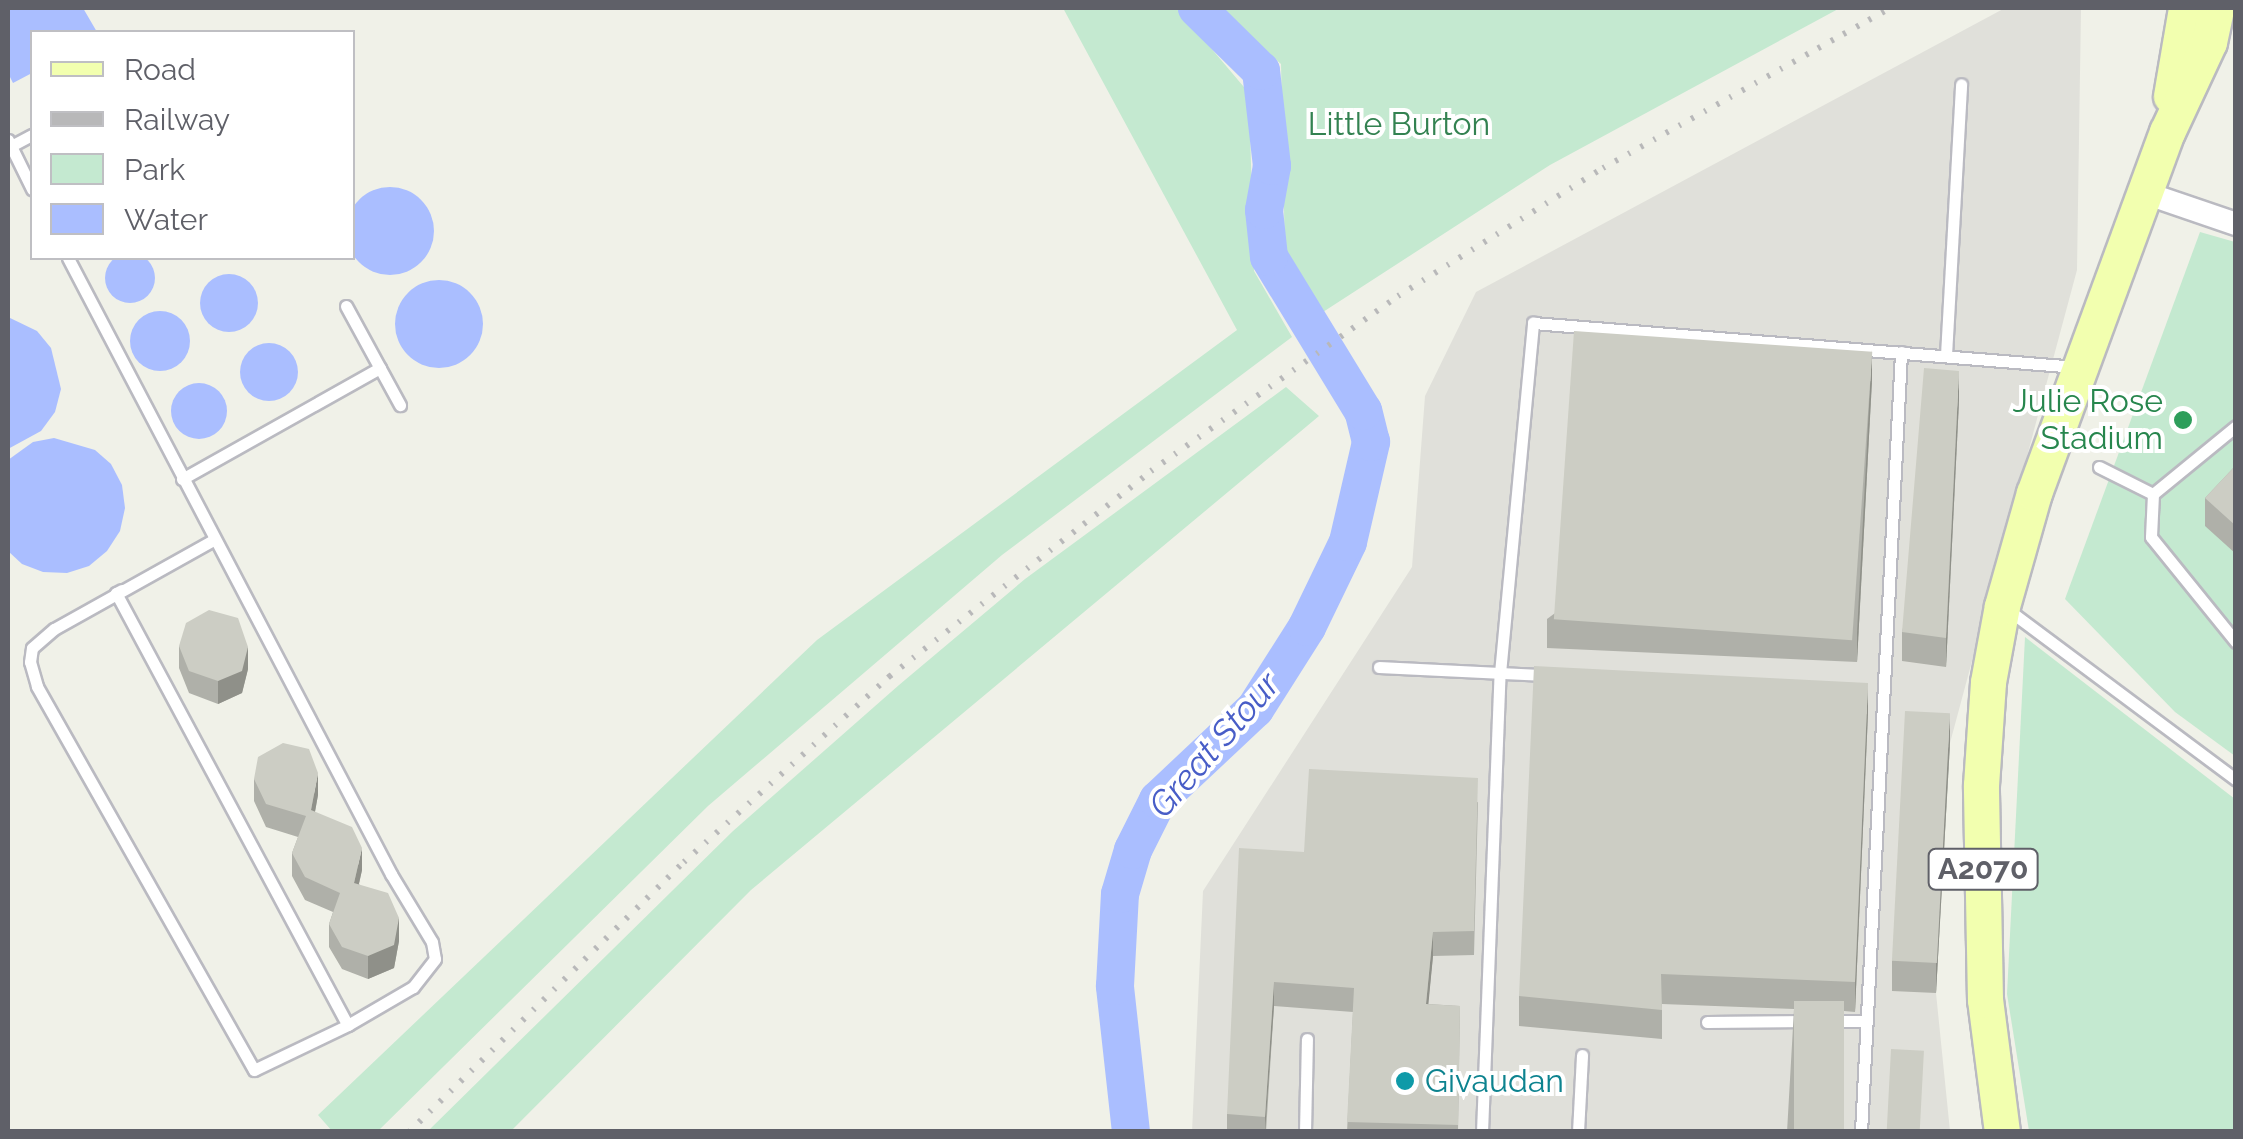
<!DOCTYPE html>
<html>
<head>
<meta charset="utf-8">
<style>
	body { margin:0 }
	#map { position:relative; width:2243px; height:1139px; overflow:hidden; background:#f0f1e8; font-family:Raleway,sans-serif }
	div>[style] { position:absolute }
	.industrial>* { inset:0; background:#e0e0da }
	.green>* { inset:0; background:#c4e9d0 }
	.water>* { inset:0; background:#aabeff }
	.round { border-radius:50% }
	.river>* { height:38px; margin:-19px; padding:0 19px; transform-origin:19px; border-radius:19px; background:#aabeff }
	.roads { filter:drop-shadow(2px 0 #babac1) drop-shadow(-2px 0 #babac1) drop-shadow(0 2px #babac1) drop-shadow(0 -2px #babac1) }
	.lane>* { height:11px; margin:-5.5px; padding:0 5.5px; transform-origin:5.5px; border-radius:5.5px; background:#fff }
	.street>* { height:22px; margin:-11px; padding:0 11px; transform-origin:11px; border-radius:11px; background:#fff }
	.primary>* { height:35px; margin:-17.5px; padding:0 17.5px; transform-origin:17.5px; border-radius:17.5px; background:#f2ffaf }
	.rail>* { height:6px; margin-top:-3px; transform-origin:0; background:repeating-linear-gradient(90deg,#b8b8b9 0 2.5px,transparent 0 14.5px) }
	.wall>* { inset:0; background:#afb0a9 }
	.shaded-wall>* { inset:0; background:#8f9089 }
	.building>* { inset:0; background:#cccdc4; transform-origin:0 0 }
	.dots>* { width:28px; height:28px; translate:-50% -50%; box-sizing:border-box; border:5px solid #fff; border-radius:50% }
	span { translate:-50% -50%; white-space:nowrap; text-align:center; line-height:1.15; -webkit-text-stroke:8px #fff; paint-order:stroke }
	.shield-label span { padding:2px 8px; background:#fff; border:2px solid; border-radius:8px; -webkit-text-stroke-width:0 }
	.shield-label { font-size:30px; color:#5f6068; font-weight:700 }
	.park-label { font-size:32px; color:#338251 }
	.leisure-label { font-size:32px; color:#27864d }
	.right { translate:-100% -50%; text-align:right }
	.culture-label { font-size:32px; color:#0d838f }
	.left { translate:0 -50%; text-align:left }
	.water-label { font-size:35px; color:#485dc7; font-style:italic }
	.frame { position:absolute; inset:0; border:10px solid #5f6068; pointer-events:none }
	.legend { position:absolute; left:30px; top:30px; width:325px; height:230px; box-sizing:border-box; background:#fff; border:2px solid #bfbfc3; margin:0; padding:12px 18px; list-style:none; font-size:30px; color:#5f6068 }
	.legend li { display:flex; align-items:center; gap:20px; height:50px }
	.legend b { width:50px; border:2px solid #bfbfc3 }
</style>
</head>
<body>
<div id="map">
	<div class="industrial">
		<div style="clip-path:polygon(2005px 8px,2081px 8px,2077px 270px,1950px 743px,1936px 993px,1950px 1131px,1192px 1132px,1203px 891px,1412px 567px,1425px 396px,1476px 292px)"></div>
	</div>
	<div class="green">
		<div style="clip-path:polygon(1063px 8px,1177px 8px,1249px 93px,1254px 271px,1292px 337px,1002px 555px,708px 806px,378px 1131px,332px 1131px,318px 1115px,817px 640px,1237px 330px)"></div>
		<div style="clip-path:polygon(1220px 8px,1840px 8px,1550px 165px,1323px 312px,1285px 257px,1281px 64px)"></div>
		<div style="clip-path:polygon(2200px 232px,2235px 242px,2235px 756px,2175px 712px,2065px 599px)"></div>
		<div style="clip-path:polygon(1286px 387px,1319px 416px,751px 890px,511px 1131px,428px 1131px,733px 831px,899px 685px,1025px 579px)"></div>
		<div style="clip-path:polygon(2025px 637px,2235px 799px,2235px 1131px,2029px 1131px,2007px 994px)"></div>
	</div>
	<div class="water">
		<div style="clip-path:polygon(8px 8px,83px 8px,97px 32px,32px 32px,32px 73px,13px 83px,8px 73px)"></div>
		<div class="round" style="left:346px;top:187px;width:88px;height:88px"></div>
		<div class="round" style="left:105px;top:253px;width:50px;height:50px"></div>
		<div class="round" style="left:200px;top:274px;width:58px;height:58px"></div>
		<div class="round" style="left:395px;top:280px;width:88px;height:88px"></div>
		<div class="round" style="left:130px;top:311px;width:60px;height:60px"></div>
		<div style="clip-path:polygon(8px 317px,37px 331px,51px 348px,61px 389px,55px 412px,41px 431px,8px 449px)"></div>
		<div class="round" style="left:240px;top:343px;width:58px;height:58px"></div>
		<div class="round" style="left:171px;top:383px;width:56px;height:56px"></div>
		<div style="clip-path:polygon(54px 438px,95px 450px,111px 464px,122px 485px,125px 508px,120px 531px,107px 551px,89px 566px,67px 573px,43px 572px,22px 564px,8px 551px,8px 460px,33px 442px)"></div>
	</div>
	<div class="river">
		<div style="left:1131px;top:1132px;width:147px;rotate:-96.3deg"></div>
		<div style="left:1115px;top:986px;width:92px;rotate:-86.9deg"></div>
		<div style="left:1120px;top:894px;width:46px;rotate:-73.5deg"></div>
		<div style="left:1133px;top:850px;width:56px;rotate:-63.4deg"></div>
		<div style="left:1158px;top:800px;width:133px;rotate:-43.2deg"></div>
		<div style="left:1255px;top:709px;width:97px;rotate:-57.6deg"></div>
		<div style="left:1307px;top:627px;width:94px;rotate:-64.2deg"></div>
		<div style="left:1348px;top:542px;width:103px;rotate:-77deg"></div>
		<div style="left:1371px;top:442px;width:32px;rotate:-104deg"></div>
		<div style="left:1363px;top:411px;width:180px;rotate:-121.4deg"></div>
		<div style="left:1269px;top:257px;width:47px;rotate:-96.1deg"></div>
		<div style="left:1264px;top:210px;width:45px;rotate:-79.7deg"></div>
		<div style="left:1272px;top:166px;width:96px;rotate:-96.6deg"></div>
		<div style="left:1261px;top:71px;width:90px;rotate:-135.5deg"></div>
	</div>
	<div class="roads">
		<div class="lane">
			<div style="left:8px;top:140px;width:55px;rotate:63.9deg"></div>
			<div style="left:11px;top:146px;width:24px;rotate:-28deg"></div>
			<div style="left:68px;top:258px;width:696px;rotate:62.33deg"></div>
			<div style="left:391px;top:874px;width:79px;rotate:58.9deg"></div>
			<div style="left:432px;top:942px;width:17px;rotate:80deg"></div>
			<div style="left:435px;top:959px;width:36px;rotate:128deg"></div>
			<div style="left:413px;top:987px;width:75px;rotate:149.7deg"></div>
			<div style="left:348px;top:1025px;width:104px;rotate:154.4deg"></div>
			<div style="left:254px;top:1070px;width:441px;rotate:-119.5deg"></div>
			<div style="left:37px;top:686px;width:25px;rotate:-106deg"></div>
			<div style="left:30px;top:662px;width:14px;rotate:-82deg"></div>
			<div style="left:32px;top:648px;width:29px;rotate:-41deg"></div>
			<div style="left:54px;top:629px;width:182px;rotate:-29.2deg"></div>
			<div style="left:346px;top:306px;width:113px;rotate:61.4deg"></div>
			<div style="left:1946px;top:355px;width:271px;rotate:-86.8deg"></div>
			<div style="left:2099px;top:467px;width:60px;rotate:26.6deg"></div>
			<div style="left:2153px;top:494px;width:107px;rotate:-39.3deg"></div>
			<div style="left:182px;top:479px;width:227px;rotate:-29.3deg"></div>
			<div style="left:2153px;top:494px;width:43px;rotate:92.7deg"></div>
			<div style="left:2151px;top:537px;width:135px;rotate:51deg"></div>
			<div style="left:122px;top:590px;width:7px;rotate:153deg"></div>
			<div style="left:116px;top:593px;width:490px;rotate:61.8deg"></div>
			<div style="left:2007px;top:609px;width:286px;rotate:36.7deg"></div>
			<div style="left:1379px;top:667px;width:166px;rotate:2.8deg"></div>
			<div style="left:1831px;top:1021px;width:36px"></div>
			<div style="left:1707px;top:1022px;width:101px;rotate:-0.6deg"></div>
			<div style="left:1305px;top:1132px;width:93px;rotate:-88.8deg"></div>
			<div style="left:1482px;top:1132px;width:459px;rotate:-87.8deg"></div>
			<div style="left:1500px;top:673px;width:352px;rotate:-84.6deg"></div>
			<div style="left:1533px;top:323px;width:545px;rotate:4.63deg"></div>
			<div style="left:1578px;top:1132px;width:77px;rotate:-87deg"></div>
			<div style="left:1861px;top:1132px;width:781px;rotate:-87.06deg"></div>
		</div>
		<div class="street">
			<div style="left:2145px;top:193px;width:96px;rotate:18.8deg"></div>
		</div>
		<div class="primary">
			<div style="left:2171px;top:96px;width:89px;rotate:-80.3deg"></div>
			<div style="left:2002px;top:1132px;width:133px;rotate:-97.3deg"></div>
			<div style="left:1985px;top:1000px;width:215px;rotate:-91.1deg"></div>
			<div style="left:1981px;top:785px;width:103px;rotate:-86.1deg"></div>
			<div style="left:1988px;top:682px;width:77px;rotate:-79.6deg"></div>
			<div style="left:2002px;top:606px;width:117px;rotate:-74.2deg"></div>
			<div style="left:2034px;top:493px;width:385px;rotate:-69.8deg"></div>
			<div style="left:2167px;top:132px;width:99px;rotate:-65deg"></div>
			<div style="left:2209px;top:42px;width:35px;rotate:-78deg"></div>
		</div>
	</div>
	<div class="rail">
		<div style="left:409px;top:1132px;width:385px;rotate:-44.5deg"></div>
		<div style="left:684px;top:862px;width:278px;rotate:-42.1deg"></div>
		<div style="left:890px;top:676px;width:332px;rotate:-38.1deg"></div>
		<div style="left:1151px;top:471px;width:303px;rotate:-35.3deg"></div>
		<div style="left:1398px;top:296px;width:242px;rotate:-32deg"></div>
		<div style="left:1603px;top:168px;width:329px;rotate:-29.1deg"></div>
	</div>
	<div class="wall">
		<div style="clip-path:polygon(1872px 380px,1857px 662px,1547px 648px,1547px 619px)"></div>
		<div style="clip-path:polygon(1959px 401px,1946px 667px,1902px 661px,1902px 632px)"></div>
		<div style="clip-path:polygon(2236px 465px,2236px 554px,2205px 526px,2205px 498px)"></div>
		<div style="clip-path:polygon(179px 646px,248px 669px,242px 693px,218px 704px,189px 693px,179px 668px)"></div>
		<div style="clip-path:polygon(1868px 713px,1855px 1012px,1844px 1011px,1839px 1132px,1787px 1132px,1794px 1009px,1662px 1004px,1662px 1039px,1519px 1026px,1519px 996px)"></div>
		<div style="clip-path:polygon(1950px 743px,1936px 993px,1892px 991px,1892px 961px)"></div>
		<div style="clip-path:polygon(254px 779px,318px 795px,315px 812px,362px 870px,359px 884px,399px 941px,394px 968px,368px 979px,342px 969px,329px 947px,329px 924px,333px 912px,305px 900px,292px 876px,292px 853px,298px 837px,266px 827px,254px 801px)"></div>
		<div style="clip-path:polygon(1478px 802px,1474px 955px,1433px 956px,1428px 1004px,1460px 1006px,1458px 1132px,1347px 1132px,1353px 1012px,1274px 1006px,1266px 1132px,1227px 1132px,1227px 1114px,1304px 852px)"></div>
	</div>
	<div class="shaded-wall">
		<div style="clip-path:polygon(1872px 350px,1872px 380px,1857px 662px,1857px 633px)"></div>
		<div style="clip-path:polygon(1959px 371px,1959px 401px,1946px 667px,1946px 638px)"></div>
		<div style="clip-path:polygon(248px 647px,248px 669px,242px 693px,218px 704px,218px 681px)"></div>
		<div style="clip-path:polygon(1868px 683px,1868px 713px,1855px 1012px,1855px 982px)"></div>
		<div style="clip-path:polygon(1950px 713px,1950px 743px,1936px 993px,1936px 964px)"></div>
		<div style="clip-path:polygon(318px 773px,318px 795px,311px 833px,311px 810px)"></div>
		<div style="clip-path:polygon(362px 848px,362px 870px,354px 905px,354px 883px)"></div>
		<div style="clip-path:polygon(399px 918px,399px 941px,394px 968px,368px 979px,368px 956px)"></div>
		<div style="clip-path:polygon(1433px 932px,1433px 956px,1426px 1029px,1426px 1004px)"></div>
		<div style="clip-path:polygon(1274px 982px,1274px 1006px,1265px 1132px,1265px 1117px)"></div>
		<div style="clip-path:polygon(1844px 1001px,1839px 1132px,1837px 1132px)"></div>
	</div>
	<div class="building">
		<div style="left:1574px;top:331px;width:299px;height:289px;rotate:4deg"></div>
		<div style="clip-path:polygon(1924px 368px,1959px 371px,1946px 638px,1902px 632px)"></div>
		<div style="clip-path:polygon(2236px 465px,2236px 526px,2205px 498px)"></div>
		<div style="clip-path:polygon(209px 610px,238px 618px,248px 647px,242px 671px,218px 681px,189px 671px,179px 646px,186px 623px)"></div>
		<div style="clip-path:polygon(1534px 666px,1868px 683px,1855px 982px,1661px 974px,1662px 1010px,1519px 996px)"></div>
		<div style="left:1905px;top:711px;width:45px;height:250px;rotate:3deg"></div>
		<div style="clip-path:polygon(283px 743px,309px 749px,318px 773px,311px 810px,352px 827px,362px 848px,354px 883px,388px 893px,399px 918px,394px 945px,368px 956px,342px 947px,329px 924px,340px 893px,305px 877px,292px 853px,306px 816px,266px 804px,254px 779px,258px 757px)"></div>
		<div style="clip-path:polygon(1309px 769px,1478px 778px,1474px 931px,1433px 932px,1426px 1004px,1460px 1006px,1458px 1125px,1347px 1122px,1354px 988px,1274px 982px,1265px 1117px,1227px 1114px,1239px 848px,1304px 852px)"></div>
		<div style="left:1794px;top:1001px;width:50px;height:131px"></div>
		<div style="left:1891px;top:1049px;width:33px;height:83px;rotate:3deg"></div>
	</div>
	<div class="dots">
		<div style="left:2183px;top:420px;background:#2e9e5b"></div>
		<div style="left:1405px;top:1081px;background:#0f9aa8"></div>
	</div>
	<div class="shield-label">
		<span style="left:1983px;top:869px">A2070</span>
	</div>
	<div class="park-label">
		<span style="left:1399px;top:124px">Little Burton</span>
	</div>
	<div class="leisure-label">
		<span class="right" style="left:2163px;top:420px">Julie Rose<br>Stadium</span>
	</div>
	<div class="culture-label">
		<span class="left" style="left:1425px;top:1081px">Givaudan</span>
	</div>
	<div class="water-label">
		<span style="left:1214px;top:745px;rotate:-49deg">Great Stour</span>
	</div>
	<div class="frame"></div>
	<ul class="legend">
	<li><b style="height:12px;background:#f2ffaf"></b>Road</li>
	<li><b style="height:12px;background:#b8b8b9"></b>Railway</li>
	<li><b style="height:28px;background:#c4e9d0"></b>Park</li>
	<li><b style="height:28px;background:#aabeff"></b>Water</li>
	</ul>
</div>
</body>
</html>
